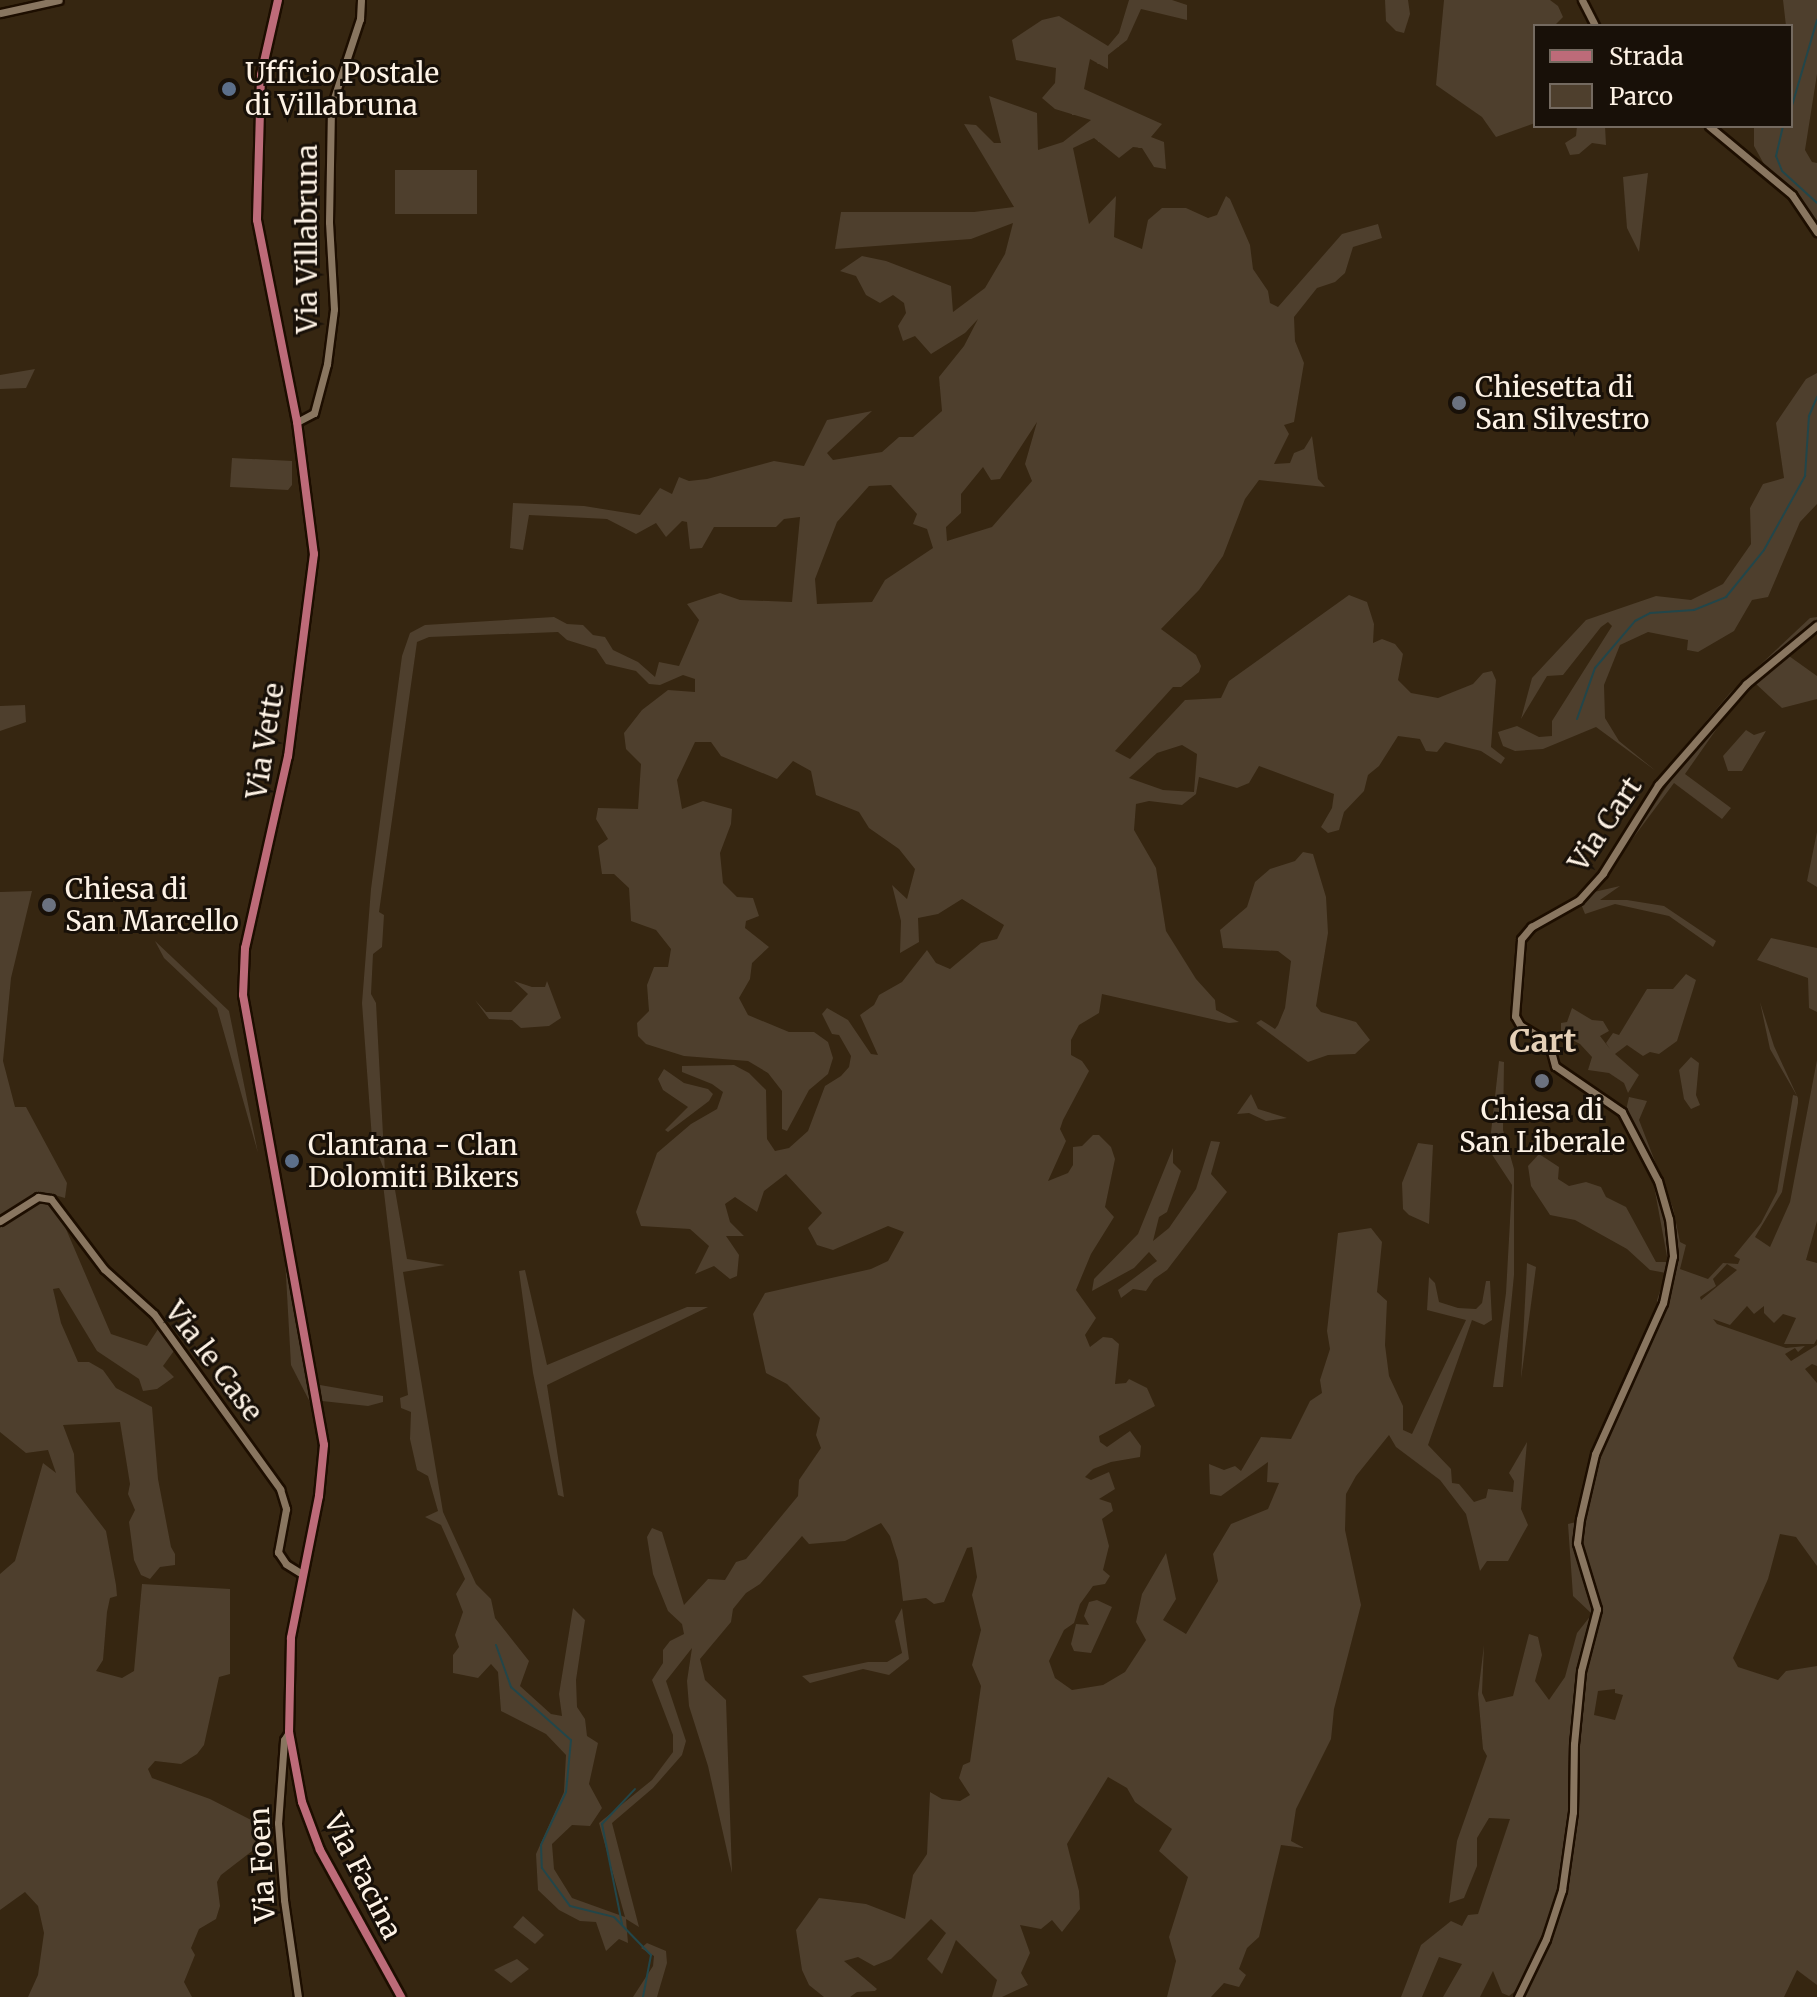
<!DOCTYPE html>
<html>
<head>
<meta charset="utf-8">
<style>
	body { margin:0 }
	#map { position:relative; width:1817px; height:1997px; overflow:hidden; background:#362611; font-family:Merriweather,serif }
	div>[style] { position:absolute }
	.green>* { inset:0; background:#4e3f2d; transform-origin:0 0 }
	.stream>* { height:2px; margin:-1px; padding:0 1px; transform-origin:1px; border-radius:1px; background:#22464a }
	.roads { filter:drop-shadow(2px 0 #1d0e00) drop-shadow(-2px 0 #1d0e00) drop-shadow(0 2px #1d0e00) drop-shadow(0 -2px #1d0e00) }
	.minor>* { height:7px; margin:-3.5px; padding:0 3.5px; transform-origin:3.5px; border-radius:3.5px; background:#897660 }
	.major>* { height:8px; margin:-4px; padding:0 4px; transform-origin:4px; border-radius:4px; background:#bd6b79 }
	.dots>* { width:22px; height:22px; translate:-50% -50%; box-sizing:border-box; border:4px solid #181008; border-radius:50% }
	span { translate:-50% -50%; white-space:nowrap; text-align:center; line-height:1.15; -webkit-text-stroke:6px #181008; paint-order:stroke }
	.poi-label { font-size:28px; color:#fdf2e5 }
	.left { translate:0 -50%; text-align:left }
	.street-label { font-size:28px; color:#fdf2e5 }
	.quarter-label { font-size:32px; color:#e5d0b7; font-weight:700 }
	.legend { position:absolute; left:1533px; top:24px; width:260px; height:104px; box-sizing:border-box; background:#181008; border:2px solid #746a60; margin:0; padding:10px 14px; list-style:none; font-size:24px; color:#fdf2e5 }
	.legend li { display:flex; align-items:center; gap:16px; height:40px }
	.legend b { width:40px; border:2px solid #746a60 }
</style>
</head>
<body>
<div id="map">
	<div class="green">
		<div style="clip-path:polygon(evenodd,1129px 0,1172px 0,1187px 5px,1187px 20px,1141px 9px,1127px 40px,1108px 55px,1108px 69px,1090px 59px,1084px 89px,1162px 124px,1151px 137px,1164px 142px,1166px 169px,1154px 167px,1142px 148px,1133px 147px,1119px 158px,1094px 138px,1073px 148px,1089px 224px,1116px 196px,1114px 237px,1142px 249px,1148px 220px,1162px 208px,1186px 208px,1208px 218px,1217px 215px,1226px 196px,1230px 199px,1250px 245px,1253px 269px,1268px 291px,1270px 303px,1278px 307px,1342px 234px,1378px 224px,1382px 238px,1353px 247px,1345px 273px,1335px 282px,1317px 288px,1294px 317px,1295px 341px,1304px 363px,1294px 422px,1284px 425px,1289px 434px,1274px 464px,1290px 463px,1294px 453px,1304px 449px,1312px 436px,1318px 479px,1325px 487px,1259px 480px,1245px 499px,1223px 556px,1199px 590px,1161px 629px,1196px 655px,1201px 666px,1199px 672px,1181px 687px,1173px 687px,1115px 751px,1130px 759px,1185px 700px,1221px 698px,1229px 681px,1349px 595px,1367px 602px,1374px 624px,1373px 643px,1382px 639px,1395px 644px,1403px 654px,1398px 680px,1411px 693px,1438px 698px,1473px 684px,1483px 673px,1492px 671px,1496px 680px,1491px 747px,1505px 758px,1501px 764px,1481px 751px,1445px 742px,1437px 752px,1426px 751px,1420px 739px,1398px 736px,1379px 766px,1368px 775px,1364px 791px,1344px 812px,1339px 830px,1328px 833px,1321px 827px,1332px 808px,1334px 794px,1259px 766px,1249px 783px,1237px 788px,1199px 777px,1196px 794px,1182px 805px,1149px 801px,1136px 804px,1134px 830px,1156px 868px,1166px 931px,1196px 979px,1215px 1000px,1216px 1010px,1239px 1022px,1229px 1023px,1102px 994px,1099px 1013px,1079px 1025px,1071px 1040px,1071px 1055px,1082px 1061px,1089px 1071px,1063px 1120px,1060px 1129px,1066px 1141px,1048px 1181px,1068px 1173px,1073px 1165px,1073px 1147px,1082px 1146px,1093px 1135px,1099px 1135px,1111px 1147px,1115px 1159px,1105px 1207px,1114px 1217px,1091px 1254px,1076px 1290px,1096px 1318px,1085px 1335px,1090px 1347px,1103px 1337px,1112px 1338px,1119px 1344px,1115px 1384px,1126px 1383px,1129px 1379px,1147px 1388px,1155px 1406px,1099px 1436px,1100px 1442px,1107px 1447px,1130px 1431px,1141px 1446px,1140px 1457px,1111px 1462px,1093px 1469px,1085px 1477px,1091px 1480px,1109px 1472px,1115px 1489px,1099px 1499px,1111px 1503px,1113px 1511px,1102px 1519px,1109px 1546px,1103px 1570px,1110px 1576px,1105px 1584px,1093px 1586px,1080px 1604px,1074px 1623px,1064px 1630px,1049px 1661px,1055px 1678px,1072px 1690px,1103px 1685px,1125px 1672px,1146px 1640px,1136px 1622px,1142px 1594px,1166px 1553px,1176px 1599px,1163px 1620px,1186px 1634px,1218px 1581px,1213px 1554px,1231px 1524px,1268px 1509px,1279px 1483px,1267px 1482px,1268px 1462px,1221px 1496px,1210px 1494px,1209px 1464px,1224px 1470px,1235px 1466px,1241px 1471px,1261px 1437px,1291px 1439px,1310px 1401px,1322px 1393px,1320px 1380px,1330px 1349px,1327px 1331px,1338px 1233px,1371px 1228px,1382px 1242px,1377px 1292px,1387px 1301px,1385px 1345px,1389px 1376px,1403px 1406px,1403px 1430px,1412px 1434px,1466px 1320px,1427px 1310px,1429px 1277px,1435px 1283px,1439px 1302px,1458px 1308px,1476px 1309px,1482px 1303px,1486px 1281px,1490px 1281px,1492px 1320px,1484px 1325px,1472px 1320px,1428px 1445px,1451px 1469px,1452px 1483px,1459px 1484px,1474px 1502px,1486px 1498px,1488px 1489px,1513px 1492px,1514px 1481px,1509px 1473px,1527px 1442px,1521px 1509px,1528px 1525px,1508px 1561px,1487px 1561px,1480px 1571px,1466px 1514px,1440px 1480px,1396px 1447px,1389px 1435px,1356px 1476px,1346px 1494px,1345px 1530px,1361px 1605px,1334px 1709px,1331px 1739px,1296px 1809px,1291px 1841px,1304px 1848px,1281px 1845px,1259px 1937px,1247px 1948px,1239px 1969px,1246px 1975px,1239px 1987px,1224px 1983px,1211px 1997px,1167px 1997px,1176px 1961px,1169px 1937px,1188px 1877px,1159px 1851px,1172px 1829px,1135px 1802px,1127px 1788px,1108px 1777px,1067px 1844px,1079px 1891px,1080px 1909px,1062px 1932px,1052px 1920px,1041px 1929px,1020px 1925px,1030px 1953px,1021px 1973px,1028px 1985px,1002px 1997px,992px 1997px,997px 1980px,956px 1940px,942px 1974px,927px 1959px,946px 1933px,931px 1919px,891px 1959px,874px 1966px,858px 1957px,844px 1961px,877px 1989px,875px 1991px,857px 1992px,850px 1997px,824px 1997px,809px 1985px,802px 1970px,796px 1930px,819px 1898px,866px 1904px,905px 1919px,913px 1875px,927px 1854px,930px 1792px,942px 1799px,960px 1801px,970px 1795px,959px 1778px,963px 1765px,970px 1762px,981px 1686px,972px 1665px,981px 1630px,972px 1595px,977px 1577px,972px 1547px,967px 1548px,944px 1602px,934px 1604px,926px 1598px,903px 1601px,898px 1561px,890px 1536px,881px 1523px,845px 1541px,809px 1544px,802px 1536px,760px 1584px,746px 1593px,733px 1609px,731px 1622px,700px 1659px,705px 1680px,726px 1700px,732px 1873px,708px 1766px,689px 1706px,687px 1681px,692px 1648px,666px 1681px,686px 1741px,682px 1755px,653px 1788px,612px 1823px,639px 1927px,626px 1919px,628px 1943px,619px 1939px,606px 1951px,596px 1922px,580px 1921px,559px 1910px,538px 1890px,536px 1854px,564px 1792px,566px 1755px,546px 1734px,501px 1711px,498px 1672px,491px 1664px,478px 1678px,453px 1673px,453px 1655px,459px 1647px,455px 1635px,463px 1612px,456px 1594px,465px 1579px,441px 1525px,425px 1517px,438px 1511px,428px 1476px,417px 1470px,410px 1439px,411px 1412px,401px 1408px,400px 1398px,408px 1395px,383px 1184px,394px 1184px,407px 1259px,445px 1265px,403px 1272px,443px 1512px,476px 1584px,491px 1599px,495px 1618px,529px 1661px,520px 1686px,551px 1714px,562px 1716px,559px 1694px,573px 1608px,585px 1620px,576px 1680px,577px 1707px,585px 1719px,587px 1736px,598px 1743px,589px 1784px,602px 1808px,590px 1826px,572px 1825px,552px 1844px,554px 1869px,572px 1898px,625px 1917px,599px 1823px,652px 1780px,673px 1752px,673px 1735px,652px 1680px,663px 1663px,663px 1650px,670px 1641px,684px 1634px,682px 1624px,668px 1611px,653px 1574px,647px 1537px,652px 1528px,662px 1532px,684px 1605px,708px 1579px,725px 1580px,736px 1562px,746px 1559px,798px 1496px,799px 1480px,821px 1448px,816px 1435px,820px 1418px,787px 1384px,766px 1373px,753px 1314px,765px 1293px,871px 1269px,888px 1261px,904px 1232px,888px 1226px,833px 1250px,817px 1245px,808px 1228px,822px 1213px,786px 1174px,764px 1191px,757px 1212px,735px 1197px,725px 1204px,730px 1222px,744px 1236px,726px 1236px,739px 1255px,737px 1276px,730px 1279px,714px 1266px,695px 1274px,709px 1246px,690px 1229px,641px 1226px,636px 1212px,657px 1153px,691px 1124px,717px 1109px,723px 1092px,712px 1084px,682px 1072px,682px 1066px,734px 1065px,749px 1073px,766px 1090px,767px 1139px,775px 1151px,789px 1148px,808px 1131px,825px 1086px,841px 1076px,849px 1067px,851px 1056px,839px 1035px,832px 1034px,822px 1014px,827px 1008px,848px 1020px,871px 1054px,878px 1055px,860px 1015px,874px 1005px,879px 995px,902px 982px,927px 950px,936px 963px,950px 969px,981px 943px,997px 939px,1004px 925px,962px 899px,938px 914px,918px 918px,919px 942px,900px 953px,901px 921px,892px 885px,907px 899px,915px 869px,899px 849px,869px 828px,859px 812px,816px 795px,811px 771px,793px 761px,777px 779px,721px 756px,711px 742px,695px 742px,677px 780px,682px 809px,703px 801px,732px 809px,731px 824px,720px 853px,723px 883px,737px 897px,753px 898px,759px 916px,746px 921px,745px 928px,769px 947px,752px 963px,750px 979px,739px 998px,748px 1015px,789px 1032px,814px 1032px,828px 1042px,833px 1058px,828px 1074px,809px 1090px,787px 1131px,782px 1129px,782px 1091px,768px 1073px,748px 1061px,684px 1056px,646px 1044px,638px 1036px,637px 1023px,649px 1011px,647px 985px,654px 967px,668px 967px,671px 949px,656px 930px,631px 921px,629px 888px,614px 874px,602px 874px,598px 846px,608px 839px,596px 819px,598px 808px,638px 809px,641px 764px,626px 749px,624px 733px,642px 710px,668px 690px,695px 692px,695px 679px,683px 675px,660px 685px,649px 684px,636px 671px,606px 664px,596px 649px,567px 640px,558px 632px,429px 637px,417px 642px,379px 912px,384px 915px,382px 947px,373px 954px,371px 994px,376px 1003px,385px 1172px,372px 1139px,362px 1003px,371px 889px,402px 656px,410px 633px,425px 625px,554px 617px,567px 624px,583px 625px,593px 635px,605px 637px,613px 650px,638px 662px,655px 677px,659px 662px,679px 666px,699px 620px,687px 604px,720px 593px,740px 600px,792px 602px,800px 517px,784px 519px,776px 527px,714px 527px,702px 548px,690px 549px,687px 522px,682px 521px,666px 537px,656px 523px,636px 534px,607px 519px,529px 515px,523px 550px,510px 548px,513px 503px,584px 506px,640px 515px,660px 488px,672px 494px,679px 477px,689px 481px,707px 479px,774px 461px,804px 466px,827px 420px,872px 411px,827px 453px,833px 460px,882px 452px,899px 437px,913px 437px,942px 411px,939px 377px,964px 346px,978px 319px,965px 333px,931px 354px,915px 336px,903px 341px,898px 326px,906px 313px,904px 303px,893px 295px,880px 303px,866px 295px,856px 276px,840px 271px,862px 256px,886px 261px,951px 286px,953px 312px,985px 288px,1005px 254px,1013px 223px,971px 239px,835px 249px,841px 212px,974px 212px,1014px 207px,964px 124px,976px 125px,994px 143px,1001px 143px,989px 96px,1037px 113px,1038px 150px,1063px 142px,1091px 120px,1055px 109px,1042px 98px,1055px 83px,1056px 68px,1016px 60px,1012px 40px,1042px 20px,1059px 16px,1108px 46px,1119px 33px,1129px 0,1037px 422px,1025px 464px,1032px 481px,992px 527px,947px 541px,946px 527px,961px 513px,961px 494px,983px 467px,991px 480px,1000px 479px,1037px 422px,1129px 0,891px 485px,917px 514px,913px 524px,927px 529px,933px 548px,885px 580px,872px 602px,817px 604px,815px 579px,837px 522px,869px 486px,891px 485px,1129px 0,1182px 745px,1197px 754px,1194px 792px,1163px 790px,1129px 778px,1157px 753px,1182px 745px)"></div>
		<div style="clip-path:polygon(1385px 0,1408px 0,1410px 14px,1404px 33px,1396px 31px,1386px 21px)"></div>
		<div style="clip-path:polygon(1444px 0,1550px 0,1558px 6px,1563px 17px,1554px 26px,1535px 26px,1535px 123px,1496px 137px,1482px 117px,1436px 85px)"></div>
		<div style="clip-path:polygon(1783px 0,1817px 0,1817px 74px,1805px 150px,1812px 162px,1817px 163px,1817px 232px,1795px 194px,1765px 166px,1754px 146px,1754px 126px,1791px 126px,1791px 26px,1786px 26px)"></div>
		<div style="clip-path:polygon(1577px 126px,1605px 126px,1606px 145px,1592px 143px,1579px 154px,1570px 155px,1565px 143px,1576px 136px)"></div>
		<div style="left:477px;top:170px;width:44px;height:82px;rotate:90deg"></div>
		<div style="clip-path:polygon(1648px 173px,1639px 252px,1627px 228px,1623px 177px)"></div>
		<div style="clip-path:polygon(35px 369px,26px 388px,0 389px,0 375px)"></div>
		<div style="clip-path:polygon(1817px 373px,1817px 504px,1800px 522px,1768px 597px,1752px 600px,1734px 631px,1698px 652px,1687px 650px,1688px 640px,1648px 632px,1620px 645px,1604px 685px,1605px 718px,1619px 741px,1656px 771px,1596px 727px,1543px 749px,1515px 751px,1503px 746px,1498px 732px,1517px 726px,1539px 737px,1552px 736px,1552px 721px,1612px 626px,1608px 622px,1601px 627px,1563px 675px,1547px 676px,1521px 719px,1532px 678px,1586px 620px,1656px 596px,1691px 600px,1723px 584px,1751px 544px,1750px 508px,1763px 484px,1784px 478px,1776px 423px,1806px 379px)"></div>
		<div style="clip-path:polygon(232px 458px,292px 461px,292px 485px,288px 490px,230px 487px)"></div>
		<div style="clip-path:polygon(1817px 617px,1817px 634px,1789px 656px,1817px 676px,1817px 699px,1782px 708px,1756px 684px,1725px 717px,1685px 774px,1731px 808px,1722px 819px,1674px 783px,1619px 857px,1671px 780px,1673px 760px,1730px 693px,1810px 618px)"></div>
		<div style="clip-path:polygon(25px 705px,26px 722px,0 731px,0 706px)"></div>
		<div style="clip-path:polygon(1746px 730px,1754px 735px,1766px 731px,1742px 771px,1728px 771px,1723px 756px)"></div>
		<div style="clip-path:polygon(1817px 832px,1817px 887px,1807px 881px)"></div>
		<div style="clip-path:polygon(1303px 852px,1313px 854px,1326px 897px,1328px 933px,1316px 1006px,1321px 1012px,1356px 1022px,1370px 1040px,1355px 1054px,1328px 1055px,1308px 1062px,1256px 1023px,1261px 1020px,1275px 1029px,1278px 1025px,1285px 1008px,1291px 961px,1278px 951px,1223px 948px,1220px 930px,1247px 907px,1255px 882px,1270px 869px,1295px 861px)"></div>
		<div style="clip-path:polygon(1620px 886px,1600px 900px,1627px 900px,1664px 906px,1716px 941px,1713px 947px,1669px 916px,1615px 904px,1585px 914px,1581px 904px,1594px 892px)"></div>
		<div style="clip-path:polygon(32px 891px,11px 978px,3px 1061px,15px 1107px,26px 1107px,67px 1183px,65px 1198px,51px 1194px,111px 1334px,147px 1346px,160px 1326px,176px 1348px,163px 1366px,174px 1377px,157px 1389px,143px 1391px,139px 1379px,97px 1351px,59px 1288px,53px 1289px,61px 1323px,78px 1362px,89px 1362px,103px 1370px,116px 1388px,152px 1407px,158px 1479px,171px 1547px,175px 1554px,175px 1565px,160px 1567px,150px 1579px,141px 1575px,134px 1560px,129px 1522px,135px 1510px,128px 1494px,130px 1484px,120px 1422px,63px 1425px,74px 1454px,76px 1492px,106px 1531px,116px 1585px,117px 1596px,110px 1598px,107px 1612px,103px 1660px,96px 1671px,122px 1678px,134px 1671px,142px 1584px,230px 1589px,230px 1674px,219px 1677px,204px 1745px,197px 1754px,181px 1764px,155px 1761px,148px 1769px,152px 1778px,210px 1799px,269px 1829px,260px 1845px,221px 1875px,217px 1882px,220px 1906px,216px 1919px,199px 1929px,191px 1948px,195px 1955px,184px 1982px,192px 1997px,28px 1997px,38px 1975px,44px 1933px,38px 1906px,25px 1892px,0 1910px,0 1574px,15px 1561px,43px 1463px,56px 1473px,48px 1450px,26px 1453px,0 1432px,0 892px)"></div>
		<div style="clip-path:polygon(1771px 938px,1817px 948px,1817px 1012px,1809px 1008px,1808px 978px,1757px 960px)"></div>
		<div style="clip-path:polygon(155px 941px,229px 1011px,258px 1153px,217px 1008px,164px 958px)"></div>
		<div style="clip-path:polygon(1686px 974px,1696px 980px,1677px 1041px,1659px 1054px,1650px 1052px,1643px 1056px,1627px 1045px,1615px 1054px,1639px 1075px,1628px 1093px,1624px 1083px,1609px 1073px,1588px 1070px,1592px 1057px,1580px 1044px,1561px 1034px,1561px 1023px,1567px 1022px,1572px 1008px,1592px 1020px,1603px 1021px,1609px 1031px,1600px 1036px,1610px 1049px,1606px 1043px,1613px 1033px,1619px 1035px,1647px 989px,1673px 989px)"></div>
		<div style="clip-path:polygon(514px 981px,532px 987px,545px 987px,547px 981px,561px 1018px,549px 1026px,521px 1028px,512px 1020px,489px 1019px,475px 1000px,486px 1012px,511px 1012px,528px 994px)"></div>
		<div style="clip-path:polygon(evenodd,1760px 1002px,1774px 1046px,1798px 1098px,1798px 1103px,1782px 1192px,1755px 1237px,1770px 1247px,1790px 1202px,1817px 1060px,1817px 1221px,1806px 1260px,1817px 1263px,1817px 1339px,1814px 1344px,1784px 1344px,1796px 1318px,1783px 1314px,1774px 1323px,1764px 1313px,1764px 1306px,1754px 1314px,1747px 1306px,1730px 1325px,1713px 1319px,1717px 1324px,1786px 1348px,1805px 1346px,1798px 1352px,1795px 1348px,1785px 1354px,1791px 1361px,1817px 1345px,1817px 1366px,1812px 1364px,1805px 1369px,1817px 1383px,1817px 1566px,1796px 1537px,1780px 1534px,1768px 1579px,1733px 1658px,1738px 1667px,1778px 1680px,1786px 1671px,1817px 1666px,1817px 1985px,1797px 1970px,1784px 1997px,1518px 1997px,1522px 1986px,1509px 1996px,1502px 1993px,1493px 1971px,1480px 1997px,1443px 1997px,1462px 1964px,1439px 1957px,1422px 1997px,1401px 1997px,1421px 1945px,1451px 1921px,1462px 1926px,1468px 1915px,1478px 1914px,1510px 1819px,1489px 1818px,1477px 1838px,1477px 1866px,1464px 1898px,1449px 1903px,1457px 1841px,1487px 1756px,1483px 1749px,1478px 1694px,1484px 1645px,1482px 1693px,1486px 1702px,1513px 1696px,1529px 1634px,1538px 1637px,1542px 1655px,1535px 1681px,1549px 1700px,1565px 1677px,1577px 1633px,1592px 1614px,1573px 1596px,1568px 1524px,1584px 1520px,1599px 1454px,1658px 1319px,1657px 1300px,1666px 1273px,1650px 1270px,1627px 1249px,1575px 1220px,1550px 1215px,1531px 1186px,1528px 1166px,1539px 1154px,1559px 1167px,1558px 1179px,1569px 1186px,1586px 1182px,1601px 1187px,1606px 1197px,1626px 1207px,1656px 1262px,1668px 1262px,1652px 1175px,1623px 1123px,1629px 1097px,1647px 1101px,1639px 1120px,1673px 1208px,1680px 1242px,1686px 1245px,1680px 1269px,1708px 1279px,1723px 1263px,1738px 1264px,1740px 1259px,1734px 1256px,1761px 1223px,1777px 1192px,1793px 1095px,1797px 1096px,1770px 1049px,1760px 1002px,1727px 1264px,1737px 1270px,1701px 1300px,1700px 1297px,1716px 1286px,1713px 1279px,1727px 1264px,1760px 1002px,1615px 1689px,1615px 1693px,1623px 1695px,1615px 1720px,1594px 1715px,1598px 1691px,1615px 1689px)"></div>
		<div style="clip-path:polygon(1691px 1057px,1699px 1063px,1696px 1095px,1700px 1105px,1691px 1109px,1684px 1099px,1679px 1070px)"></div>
		<div style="clip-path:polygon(1499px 1061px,1504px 1062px,1503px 1130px,1514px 1169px,1514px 1275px,1503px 1387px,1493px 1387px,1506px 1293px,1512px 1185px,1489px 1150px)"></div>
		<div style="clip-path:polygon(664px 1069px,684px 1083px,708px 1089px,713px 1094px,709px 1101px,668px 1132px,665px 1130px,688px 1107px,663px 1090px,658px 1079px)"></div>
		<div style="clip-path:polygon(1251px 1094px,1258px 1109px,1287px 1118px,1266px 1121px,1249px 1113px,1237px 1114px)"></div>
		<div style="clip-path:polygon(1211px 1141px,1220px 1142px,1211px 1174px,1227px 1192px,1167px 1270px,1154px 1279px,1146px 1291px,1133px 1289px,1121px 1298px,1118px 1290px,1157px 1261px,1149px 1252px,1134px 1268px,1092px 1291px,1094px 1279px,1138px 1234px,1173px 1148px,1173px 1163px,1181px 1171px,1167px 1212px,1159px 1217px,1153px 1241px,1169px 1228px,1196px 1189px)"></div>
		<div style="clip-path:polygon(1418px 1143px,1433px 1145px,1429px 1224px,1409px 1215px,1403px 1209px,1402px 1183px)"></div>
		<div style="clip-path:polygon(284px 1240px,316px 1414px,291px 1365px)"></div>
		<div style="clip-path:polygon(1527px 1263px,1536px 1267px,1521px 1379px)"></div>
		<div style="clip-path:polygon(525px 1270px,547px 1365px,687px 1307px,708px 1307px,547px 1385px,564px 1497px,558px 1495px,533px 1373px,519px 1271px)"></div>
		<div style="clip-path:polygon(320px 1385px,383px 1396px,383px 1402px,368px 1406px,322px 1401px)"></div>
		<div style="clip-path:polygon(1097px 1600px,1112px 1607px,1091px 1653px,1074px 1651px,1071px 1644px,1076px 1624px,1089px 1625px,1084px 1616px,1089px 1602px)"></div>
		<div style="clip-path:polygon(902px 1608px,909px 1659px,889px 1675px,863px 1669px,810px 1683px,802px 1676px,868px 1662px,887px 1662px,902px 1653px,895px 1621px)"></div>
		<div style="clip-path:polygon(523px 1916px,544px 1935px,535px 1944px,513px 1927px)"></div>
		<div style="clip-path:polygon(647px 1943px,666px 1951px,667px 1963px,657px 1997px,633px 1997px,653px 1966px,654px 1956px,641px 1948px)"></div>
		<div style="clip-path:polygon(517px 1959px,529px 1969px,511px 1983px,494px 1970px)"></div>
	</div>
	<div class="stream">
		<div style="left:1791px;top:109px;width:93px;rotate:-73.7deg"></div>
		<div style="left:1783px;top:126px;width:31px;rotate:103deg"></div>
		<div style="left:1776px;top:156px;width:16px;rotate:68deg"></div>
		<div style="left:1782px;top:171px;width:47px;rotate:42.4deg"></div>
		<div style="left:1577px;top:719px;width:54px;rotate:-70.6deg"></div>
		<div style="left:1595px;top:668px;width:62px;rotate:-49.6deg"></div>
		<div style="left:1635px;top:621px;width:17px;rotate:-28deg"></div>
		<div style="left:1650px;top:613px;width:44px;rotate:-3.9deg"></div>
		<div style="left:1694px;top:610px;width:35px;rotate:-22deg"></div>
		<div style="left:1726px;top:597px;width:60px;rotate:-51deg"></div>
		<div style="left:1764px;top:550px;width:85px;rotate:-61deg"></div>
		<div style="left:1805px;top:476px;width:60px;rotate:-86.2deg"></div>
		<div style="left:1809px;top:416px;width:21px;rotate:-67deg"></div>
		<div style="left:496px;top:1645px;width:45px;rotate:70.3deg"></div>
		<div style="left:511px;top:1687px;width:80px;rotate:41.5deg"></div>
		<div style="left:571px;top:1740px;width:52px;rotate:95.5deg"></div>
		<div style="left:566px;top:1792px;width:59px;rotate:115.3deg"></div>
		<div style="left:541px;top:1845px;width:23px;rotate:88deg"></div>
		<div style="left:542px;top:1868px;width:47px;rotate:53.6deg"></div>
		<div style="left:570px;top:1906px;width:45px;rotate:14deg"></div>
		<div style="left:614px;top:1917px;width:53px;rotate:45.8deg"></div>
		<div style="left:651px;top:1955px;width:43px;rotate:100.8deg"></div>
		<div style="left:622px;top:1924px;width:102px;rotate:-101.3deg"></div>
		<div style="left:602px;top:1824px;width:48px;rotate:-46.7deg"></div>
	</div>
	<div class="roads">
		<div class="minor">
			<div style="left:1582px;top:0;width:29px;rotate:63deg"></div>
			<div style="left:0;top:13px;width:60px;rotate:-12.4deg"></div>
			<div style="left:1709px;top:126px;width:108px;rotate:39.7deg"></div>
			<div style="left:1792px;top:195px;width:45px;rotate:56deg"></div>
			<div style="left:297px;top:422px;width:19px;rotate:-28deg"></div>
			<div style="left:314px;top:413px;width:51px;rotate:-75.1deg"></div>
			<div style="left:327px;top:364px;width:55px;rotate:-82.7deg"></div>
			<div style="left:334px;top:309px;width:87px;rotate:-93.3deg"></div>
			<div style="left:329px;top:222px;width:115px;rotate:-89deg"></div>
			<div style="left:331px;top:107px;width:93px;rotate:-71.8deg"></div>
			<div style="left:360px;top:19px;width:19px;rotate:-87deg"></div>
			<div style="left:0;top:1221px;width:45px;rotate:-32.3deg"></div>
			<div style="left:38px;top:1197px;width:13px;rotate:9deg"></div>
			<div style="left:51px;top:1199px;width:88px;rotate:52.9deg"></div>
			<div style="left:104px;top:1269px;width:67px;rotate:42deg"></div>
			<div style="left:154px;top:1314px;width:216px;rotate:54.2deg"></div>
			<div style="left:280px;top:1489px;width:21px;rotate:73deg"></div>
			<div style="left:286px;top:1509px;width:44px;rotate:100.5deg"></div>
			<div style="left:278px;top:1552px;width:14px;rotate:56deg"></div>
			<div style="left:286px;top:1564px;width:19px;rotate:32deg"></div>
			<div style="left:289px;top:1732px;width:9px;rotate:122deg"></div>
			<div style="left:284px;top:1740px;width:83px;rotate:94.1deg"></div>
			<div style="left:278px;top:1823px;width:77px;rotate:85.5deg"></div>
			<div style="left:284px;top:1900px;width:98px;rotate:81.8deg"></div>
			<div style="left:1518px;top:1997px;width:64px;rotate:-64.2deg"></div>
			<div style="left:1546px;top:1939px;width:52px;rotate:-71.9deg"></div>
			<div style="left:1562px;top:1890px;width:79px;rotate:-82deg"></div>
			<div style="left:1573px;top:1812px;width:68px;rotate:-89.2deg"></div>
			<div style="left:1574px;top:1744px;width:73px;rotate:-84.5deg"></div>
			<div style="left:1581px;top:1671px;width:64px;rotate:-75.5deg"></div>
			<div style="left:1597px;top:1609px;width:69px;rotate:-106.9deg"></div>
			<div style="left:1577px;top:1543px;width:24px;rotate:-83deg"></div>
			<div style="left:1580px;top:1519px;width:67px;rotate:-77deg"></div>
			<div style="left:1595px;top:1454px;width:166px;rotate:-65.8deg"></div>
			<div style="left:1663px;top:1303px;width:48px;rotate:-78deg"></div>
			<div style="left:1673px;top:1256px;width:37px;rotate:-96deg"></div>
			<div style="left:1669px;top:1219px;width:40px;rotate:-106deg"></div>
			<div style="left:1658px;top:1181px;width:78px;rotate:-117.6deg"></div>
			<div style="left:1622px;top:1112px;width:81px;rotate:-145.5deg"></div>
			<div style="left:1555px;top:1066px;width:16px;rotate:-105deg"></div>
			<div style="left:1551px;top:1051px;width:18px;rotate:-128deg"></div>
			<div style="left:1540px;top:1037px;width:23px;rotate:-149deg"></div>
			<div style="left:1520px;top:1025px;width:10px;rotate:-119deg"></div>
			<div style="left:1515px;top:1016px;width:77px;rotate:-85.5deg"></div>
			<div style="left:1521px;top:939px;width:16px;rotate:-50deg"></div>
			<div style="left:1531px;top:927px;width:55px;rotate:-29.4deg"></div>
			<div style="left:1579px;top:900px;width:36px;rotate:-48deg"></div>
			<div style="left:1603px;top:873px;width:104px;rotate:-58deg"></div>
			<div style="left:1658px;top:785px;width:134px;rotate:-48.9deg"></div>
			<div style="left:1746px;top:684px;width:92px;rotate:-39.7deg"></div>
		</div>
		<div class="major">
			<div style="left:278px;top:0;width:77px;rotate:102.8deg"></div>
			<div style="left:261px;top:75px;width:145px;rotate:91.6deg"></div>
			<div style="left:257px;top:220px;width:206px;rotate:78.8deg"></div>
			<div style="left:297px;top:422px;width:133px;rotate:82.7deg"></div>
			<div style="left:314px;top:554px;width:204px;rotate:97.3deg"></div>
			<div style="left:288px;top:756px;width:197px;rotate:102.6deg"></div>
			<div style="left:245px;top:948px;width:47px;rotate:92.4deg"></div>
			<div style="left:243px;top:995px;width:457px;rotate:79.8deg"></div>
			<div style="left:324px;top:1445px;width:51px;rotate:95.6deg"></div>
			<div style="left:319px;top:1496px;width:145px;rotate:101.2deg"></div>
			<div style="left:291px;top:1638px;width:94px;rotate:91.2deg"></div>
			<div style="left:289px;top:1732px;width:71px;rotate:79.5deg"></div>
			<div style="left:302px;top:1802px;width:51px;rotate:69.4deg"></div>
			<div style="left:320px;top:1850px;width:168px;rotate:61.1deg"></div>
		</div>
	</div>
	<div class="dots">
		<div style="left:229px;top:89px;background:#5c6f8a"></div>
		<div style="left:1459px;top:403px;background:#6b7280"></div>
		<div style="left:49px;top:905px;background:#6b7280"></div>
		<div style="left:1542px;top:1081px;background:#6b7280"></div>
		<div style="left:292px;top:1161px;background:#5c6f8a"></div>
	</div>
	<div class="poi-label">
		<span class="left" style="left:245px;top:89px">Ufficio Postale<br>di Villabruna</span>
		<span class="left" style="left:1475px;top:403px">Chiesetta di<br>San Silvestro</span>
		<span class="left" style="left:65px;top:905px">Chiesa di<br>San Marcello</span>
		<span style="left:1542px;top:1126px">Chiesa di<br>San Liberale</span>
		<span class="left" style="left:308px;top:1161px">Clantana - Clan<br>Dolomiti Bikers</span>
	</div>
	<div class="street-label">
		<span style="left:307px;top:239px;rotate:-90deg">Via Villabruna</span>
		<span style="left:265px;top:741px;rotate:-81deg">Via Vette</span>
		<span style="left:1605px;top:824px;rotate:-56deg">Via Cart</span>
		<span style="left:214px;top:1361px;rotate:53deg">Via le Case</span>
		<span style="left:262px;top:1865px;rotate:-93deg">Via Foen</span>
		<span style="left:363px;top:1876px;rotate:63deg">Via Facina</span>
	</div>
	<div class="quarter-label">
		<span style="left:1543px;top:1041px">Cart</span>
	</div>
	<ul class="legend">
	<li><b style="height:10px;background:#bd6b79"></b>Strada</li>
	<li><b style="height:22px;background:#4e3f2d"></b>Parco</li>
	</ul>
</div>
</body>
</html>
